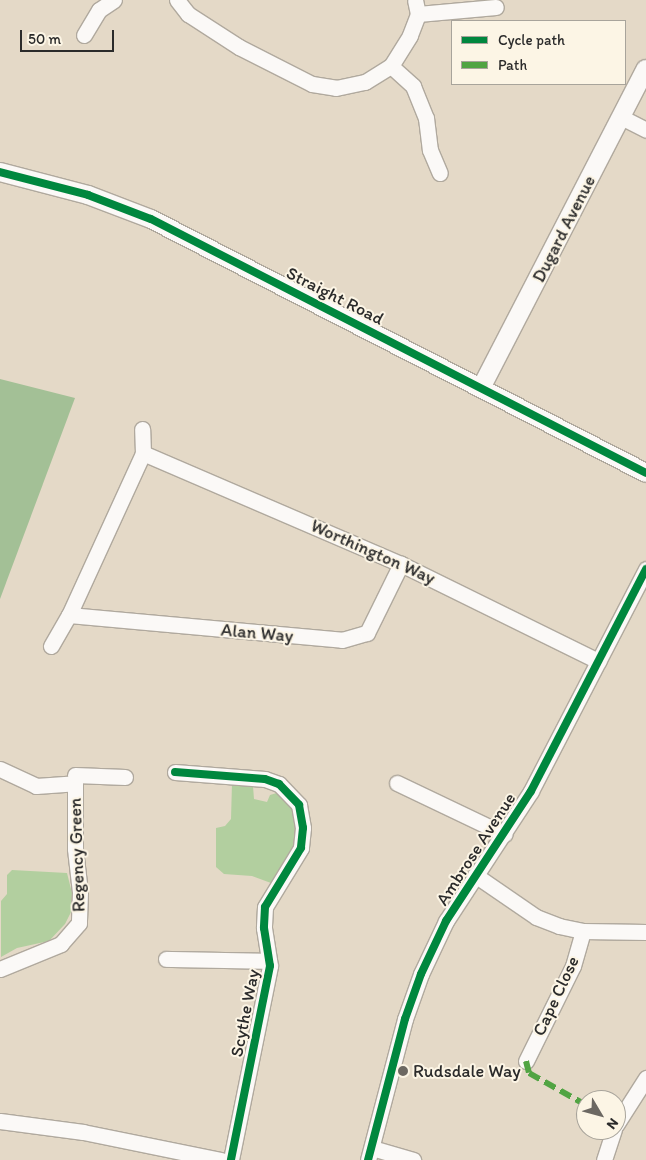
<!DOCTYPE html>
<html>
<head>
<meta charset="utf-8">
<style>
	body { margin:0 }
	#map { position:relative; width:646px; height:1160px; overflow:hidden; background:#e4d9c7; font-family:Itim,sans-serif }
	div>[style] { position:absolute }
	.green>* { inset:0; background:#b2cf9f }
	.forest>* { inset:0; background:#a3c096 }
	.roads { filter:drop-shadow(1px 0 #b0a99e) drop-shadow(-1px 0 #b0a99e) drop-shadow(0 1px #b0a99e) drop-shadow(0 -1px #b0a99e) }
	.minor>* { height:15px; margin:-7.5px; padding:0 7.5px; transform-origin:7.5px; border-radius:7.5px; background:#fbf9f7 }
	.tertiary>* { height:18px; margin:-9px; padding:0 9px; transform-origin:9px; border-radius:9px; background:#fbf9f7 }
	.quiet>* { height:6px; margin-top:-3px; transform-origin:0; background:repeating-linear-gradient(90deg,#51a443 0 12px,transparent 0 18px) }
	.cycleway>* { height:8px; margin:-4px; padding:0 4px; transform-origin:4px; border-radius:4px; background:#00873e }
	.dots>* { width:14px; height:14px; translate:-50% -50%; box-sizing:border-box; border:2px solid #fcf5e5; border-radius:50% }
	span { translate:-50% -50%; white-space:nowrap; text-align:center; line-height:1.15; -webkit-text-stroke:4px #fcf5e5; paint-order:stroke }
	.street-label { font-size:18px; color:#2b2b2b }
	.poi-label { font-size:18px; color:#2b2b2b }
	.left { translate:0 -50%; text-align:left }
	.legend { position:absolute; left:451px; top:20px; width:175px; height:65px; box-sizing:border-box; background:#fcf5e5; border:1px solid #a8a49b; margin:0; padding:6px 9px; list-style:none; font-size:15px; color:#2b2b2b }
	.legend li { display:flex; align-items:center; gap:10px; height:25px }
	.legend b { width:25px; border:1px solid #a8a49b }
	.north { position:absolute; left:576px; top:1090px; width:50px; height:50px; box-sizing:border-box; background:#fcf5e5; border:1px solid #a8a49b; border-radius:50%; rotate:127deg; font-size:14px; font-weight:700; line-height:20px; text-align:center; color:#2b2b2b }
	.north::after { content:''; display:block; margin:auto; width:18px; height:22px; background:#6c6862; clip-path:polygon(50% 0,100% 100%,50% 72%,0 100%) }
	.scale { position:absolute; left:20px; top:30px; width:94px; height:22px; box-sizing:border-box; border:2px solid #2b2b2b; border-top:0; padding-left:6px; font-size:15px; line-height:18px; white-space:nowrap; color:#2b2b2b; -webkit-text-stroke:4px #fcf5e5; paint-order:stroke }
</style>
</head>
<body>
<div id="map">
	<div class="green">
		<div style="clip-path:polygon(232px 783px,253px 786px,254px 799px,267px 802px,270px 795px,280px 792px,287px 797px,298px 822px,297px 846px,271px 883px,252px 876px,224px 874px,216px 867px,216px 828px,225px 826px,231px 819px)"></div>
		<div style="clip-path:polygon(12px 870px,67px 873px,72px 893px,71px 912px,65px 924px,49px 941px,17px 948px,1px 957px,1px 901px,7px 894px,7px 875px)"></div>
	</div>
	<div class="forest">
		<div style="clip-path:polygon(0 379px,75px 398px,0 599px)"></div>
	</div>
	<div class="roads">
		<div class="minor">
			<div style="left:177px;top:0;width:18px;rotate:52deg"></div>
			<div style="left:188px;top:14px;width:61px;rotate:32.9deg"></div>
			<div style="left:239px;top:47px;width:82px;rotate:26.9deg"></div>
			<div style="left:312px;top:84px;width:24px;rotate:9deg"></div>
			<div style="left:336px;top:88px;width:30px;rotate:-12deg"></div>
			<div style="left:365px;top:82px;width:31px;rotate:-32deg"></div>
			<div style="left:391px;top:66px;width:36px;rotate:-58deg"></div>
			<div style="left:410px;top:35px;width:22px;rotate:-69deg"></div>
			<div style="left:418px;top:14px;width:14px;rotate:-102deg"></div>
			<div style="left:418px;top:14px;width:78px;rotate:-5.1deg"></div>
			<div style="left:84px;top:35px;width:29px;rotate:-59deg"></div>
			<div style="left:99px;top:10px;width:18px;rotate:-34deg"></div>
			<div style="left:391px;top:66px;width:30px;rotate:42deg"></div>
			<div style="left:413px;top:86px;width:35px;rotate:68deg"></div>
			<div style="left:426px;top:118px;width:32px;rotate:83deg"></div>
			<div style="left:430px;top:150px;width:25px;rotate:67deg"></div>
			<div style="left:621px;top:117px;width:28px;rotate:27deg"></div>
			<div style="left:143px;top:453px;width:281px;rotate:23.3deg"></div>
			<div style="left:401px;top:564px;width:220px;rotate:26.2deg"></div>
			<div style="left:69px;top:615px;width:274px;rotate:5.2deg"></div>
			<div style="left:342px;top:640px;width:26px;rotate:-16deg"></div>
			<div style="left:367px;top:633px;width:77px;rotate:-63.8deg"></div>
			<div style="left:51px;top:646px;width:36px;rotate:-60deg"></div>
			<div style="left:69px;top:615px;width:178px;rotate:-65.4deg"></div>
			<div style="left:143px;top:453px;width:24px;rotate:-92deg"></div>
			<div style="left:0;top:769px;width:40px;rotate:25deg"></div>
			<div style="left:36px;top:786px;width:39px;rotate:-4deg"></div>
			<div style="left:75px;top:783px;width:66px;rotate:90deg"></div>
			<div style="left:75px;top:849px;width:43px;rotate:83.4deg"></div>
			<div style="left:80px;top:892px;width:31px;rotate:92deg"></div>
			<div style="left:79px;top:923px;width:28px;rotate:131deg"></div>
			<div style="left:61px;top:944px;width:66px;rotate:157.7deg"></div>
			<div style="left:175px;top:772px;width:90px;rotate:4.4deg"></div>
			<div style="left:265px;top:779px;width:15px;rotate:20deg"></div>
			<div style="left:279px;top:784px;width:29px;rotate:46deg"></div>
			<div style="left:299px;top:805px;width:23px;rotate:80deg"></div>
			<div style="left:303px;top:828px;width:20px;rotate:96deg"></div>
			<div style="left:301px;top:848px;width:69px;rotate:121.4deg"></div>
			<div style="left:265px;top:907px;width:21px;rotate:93deg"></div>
			<div style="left:264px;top:928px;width:38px;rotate:81deg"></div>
			<div style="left:270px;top:966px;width:198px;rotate:101.4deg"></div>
			<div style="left:75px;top:775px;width:50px;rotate:2.3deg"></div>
			<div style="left:397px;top:783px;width:119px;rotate:25.5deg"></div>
			<div style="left:475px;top:875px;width:74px;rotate:34.5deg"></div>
			<div style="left:536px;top:917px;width:25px;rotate:21deg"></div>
			<div style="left:559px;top:926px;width:25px;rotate:12deg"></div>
			<div style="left:583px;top:931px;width:63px;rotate:0.9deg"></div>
			<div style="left:166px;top:959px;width:103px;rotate:1.1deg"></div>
			<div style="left:526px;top:1061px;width:106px;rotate:-63.7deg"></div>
			<div style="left:573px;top:966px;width:36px;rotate:-74deg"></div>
			<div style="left:0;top:1121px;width:84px;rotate:7.5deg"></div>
			<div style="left:83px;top:1132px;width:141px;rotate:11.5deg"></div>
			<div style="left:616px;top:1125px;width:56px;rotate:-57.4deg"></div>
			<div style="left:372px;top:1148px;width:43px;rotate:16.3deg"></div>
			<div style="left:368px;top:1160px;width:146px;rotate:-75.3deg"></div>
			<div style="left:405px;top:1019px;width:48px;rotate:-70.4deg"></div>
			<div style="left:421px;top:974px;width:59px;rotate:-64.7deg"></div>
			<div style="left:446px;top:921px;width:155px;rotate:-56.8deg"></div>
			<div style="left:531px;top:791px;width:250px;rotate:-62.6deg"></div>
			<div style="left:604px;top:1160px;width:32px;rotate:-72deg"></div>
		</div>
		<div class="tertiary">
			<div style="left:0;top:172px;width:91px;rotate:14.6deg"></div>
			<div style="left:88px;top:195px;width:67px;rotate:20.9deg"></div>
			<div style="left:151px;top:219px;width:556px;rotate:27.16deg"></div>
			<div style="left:481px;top:388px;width:359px;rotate:-62.7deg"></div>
		</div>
	</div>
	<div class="quiet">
		<div style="left:526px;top:1061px;width:12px;rotate:76deg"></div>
		<div style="left:529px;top:1073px;width:65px;rotate:29.3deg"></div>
		<div style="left:616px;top:1121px;width:1px;rotate:45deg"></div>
	</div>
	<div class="cycleway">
		<div style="left:0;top:172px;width:91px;rotate:14.6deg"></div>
		<div style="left:88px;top:195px;width:67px;rotate:20.9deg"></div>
		<div style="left:151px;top:219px;width:556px;rotate:27.16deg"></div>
		<div style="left:175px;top:772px;width:90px;rotate:4.4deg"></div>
		<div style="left:265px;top:779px;width:15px;rotate:20deg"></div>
		<div style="left:279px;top:784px;width:29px;rotate:46deg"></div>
		<div style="left:299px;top:805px;width:23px;rotate:80deg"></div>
		<div style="left:303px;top:828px;width:20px;rotate:96deg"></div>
		<div style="left:301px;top:848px;width:69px;rotate:121.4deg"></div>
		<div style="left:265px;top:907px;width:21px;rotate:93deg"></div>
		<div style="left:264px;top:928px;width:38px;rotate:81deg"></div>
		<div style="left:270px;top:966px;width:198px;rotate:101.4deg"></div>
		<div style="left:368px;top:1160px;width:146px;rotate:-75.3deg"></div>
		<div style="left:405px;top:1019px;width:48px;rotate:-70.4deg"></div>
		<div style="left:421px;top:974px;width:59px;rotate:-64.7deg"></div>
		<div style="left:446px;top:921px;width:155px;rotate:-56.8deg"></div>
		<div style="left:531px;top:791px;width:250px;rotate:-62.6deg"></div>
	</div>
	<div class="dots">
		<div style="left:403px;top:1071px;background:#6c6862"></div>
	</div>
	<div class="street-label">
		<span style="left:564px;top:229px;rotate:-63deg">Dugard Avenue</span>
		<span style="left:335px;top:296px;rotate:27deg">Straight Road</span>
		<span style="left:373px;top:552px;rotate:24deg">Worthington Way</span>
		<span style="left:257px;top:633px;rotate:5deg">Alan Way</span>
		<span style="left:476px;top:849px;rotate:-57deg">Ambrose Avenue</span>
		<span style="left:77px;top:855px;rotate:-92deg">Regency Green</span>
		<span style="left:556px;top:996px;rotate:-65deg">Cape Close</span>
		<span style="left:245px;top:1013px;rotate:-79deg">Scythe Way</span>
	</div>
	<div class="poi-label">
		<span class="left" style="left:413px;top:1071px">Rudsdale Way</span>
	</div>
	<ul class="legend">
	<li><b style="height:6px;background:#00873e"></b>Cycle path</li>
	<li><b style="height:6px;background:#51a443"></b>Path</li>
	</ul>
	<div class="north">N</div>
	<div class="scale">50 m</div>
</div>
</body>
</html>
